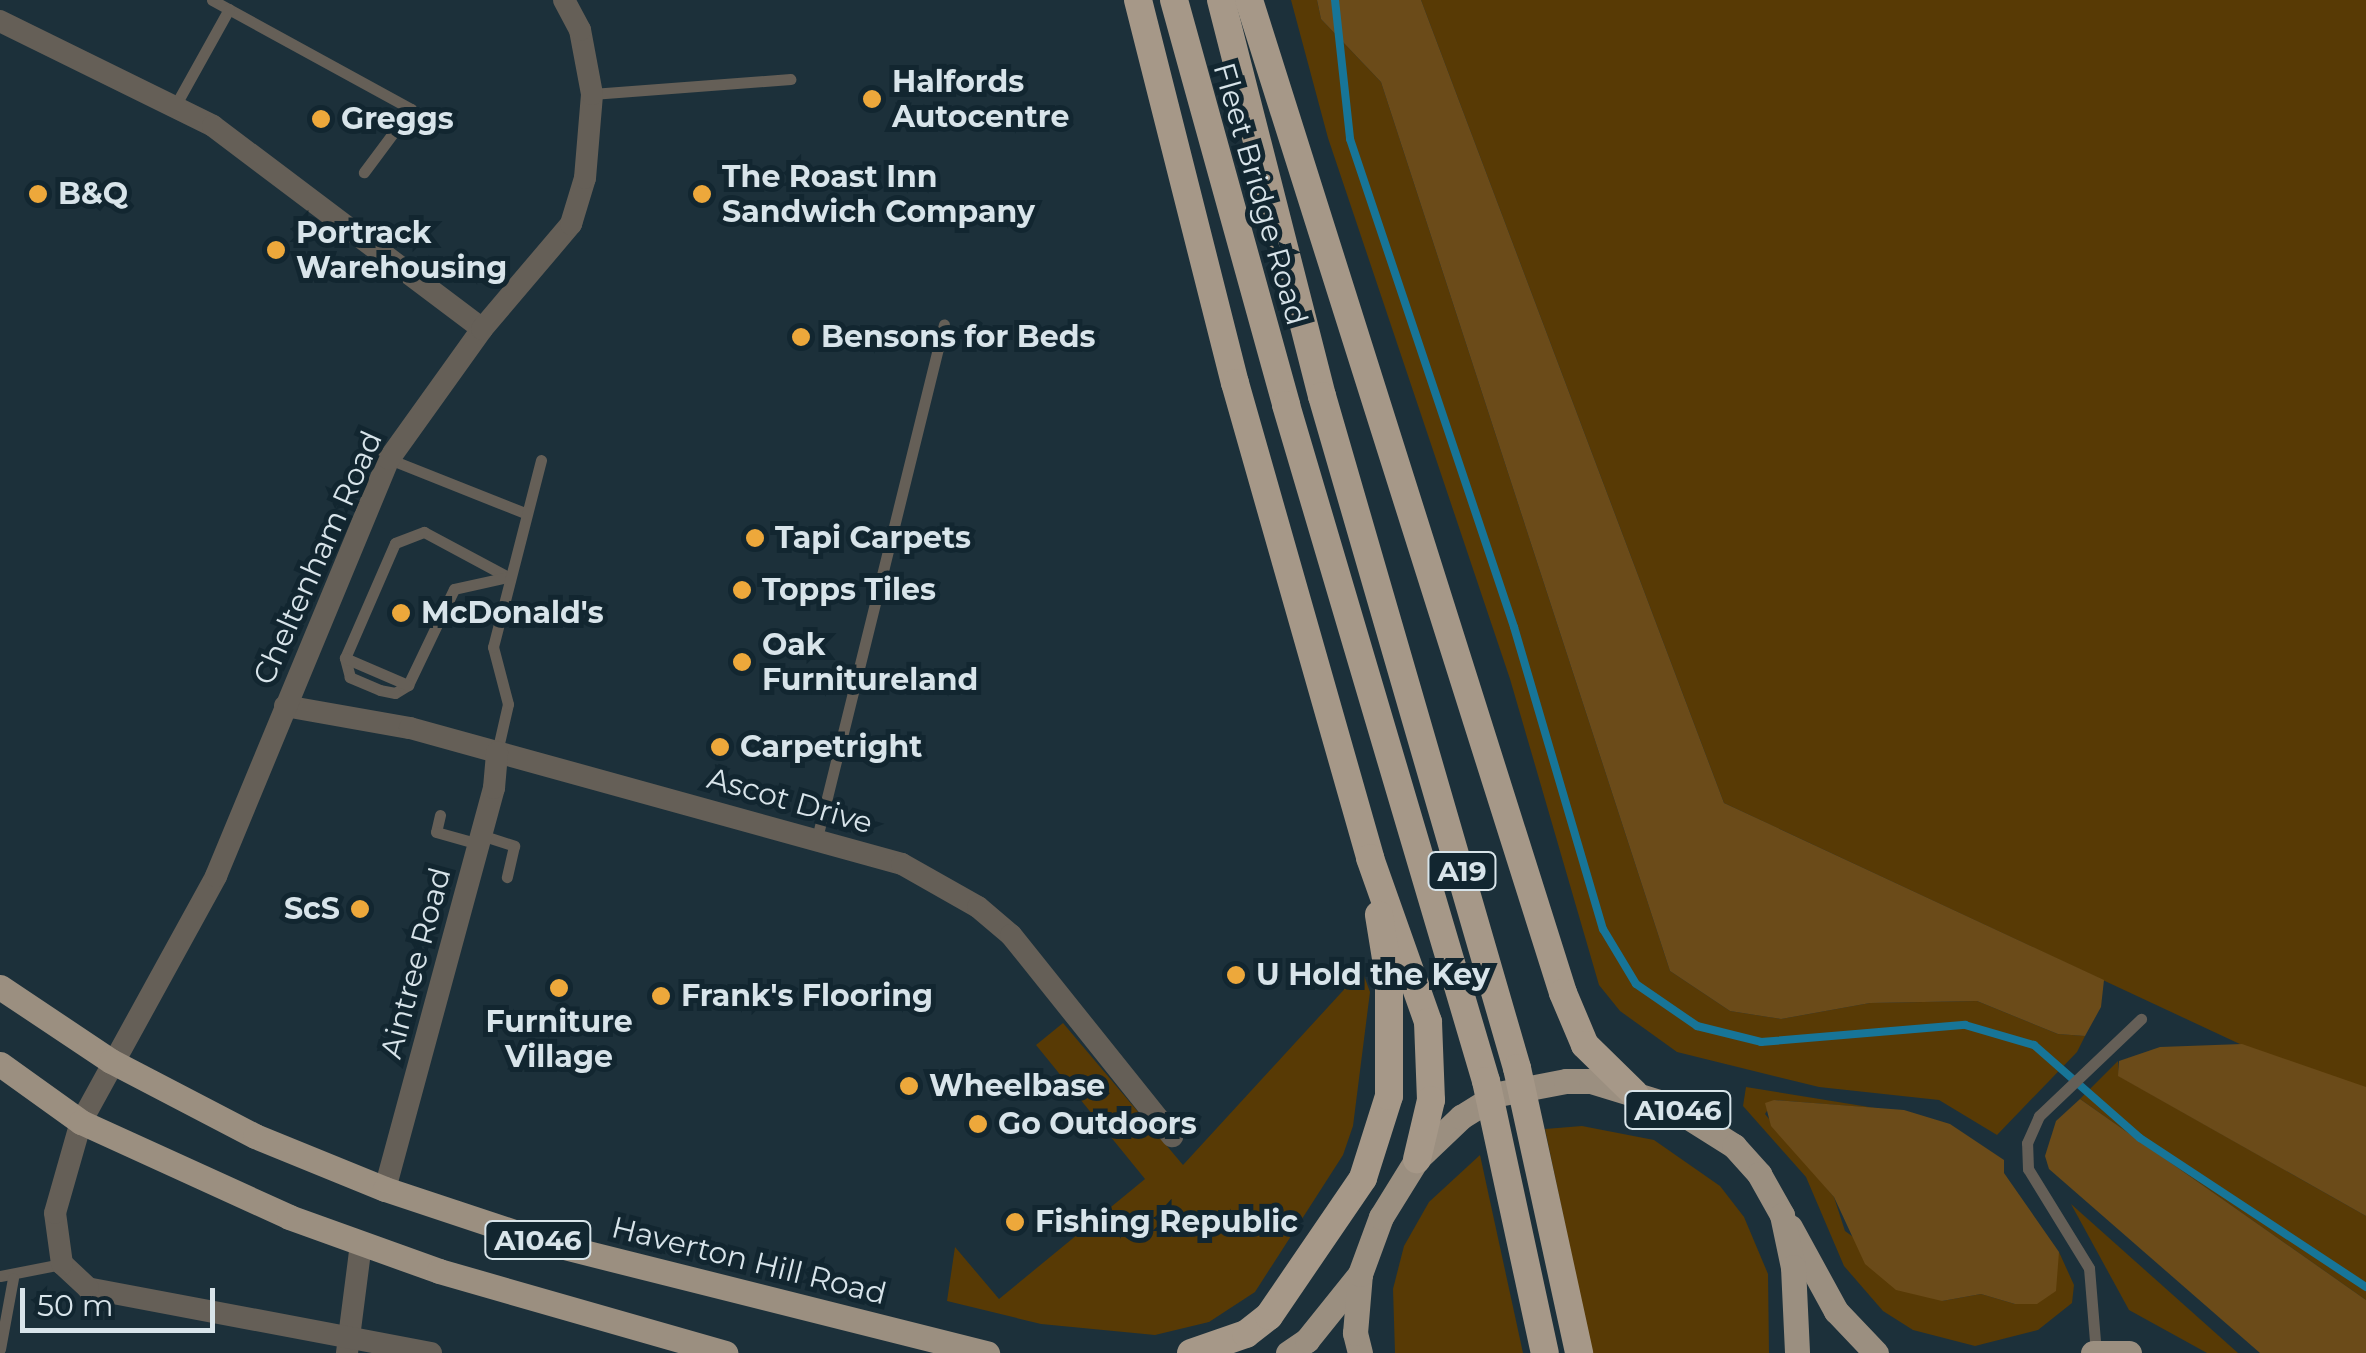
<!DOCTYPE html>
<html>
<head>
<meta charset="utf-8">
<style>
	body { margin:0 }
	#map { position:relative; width:2366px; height:1353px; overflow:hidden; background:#1c303a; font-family:Montserrat,sans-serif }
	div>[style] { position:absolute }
	.green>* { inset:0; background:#583a05 }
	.forest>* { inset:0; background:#6b4b19 }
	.stream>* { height:8px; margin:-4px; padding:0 4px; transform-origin:4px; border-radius:4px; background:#177598 }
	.service>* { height:11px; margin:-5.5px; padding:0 5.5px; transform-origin:5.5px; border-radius:5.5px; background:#655f57 }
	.minor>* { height:22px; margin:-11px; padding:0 11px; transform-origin:11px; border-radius:11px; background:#655f57 }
	.primary>* { height:25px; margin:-12.5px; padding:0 12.5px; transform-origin:12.5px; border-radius:12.5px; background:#9b8f80 }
	.trunk>* { height:28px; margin:-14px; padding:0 14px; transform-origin:14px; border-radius:14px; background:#a69888 }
	.trunk-bridge>* { height:28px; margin:-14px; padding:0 14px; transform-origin:14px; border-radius:14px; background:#a69888 }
	.dots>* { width:28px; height:28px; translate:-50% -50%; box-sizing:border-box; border:5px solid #122630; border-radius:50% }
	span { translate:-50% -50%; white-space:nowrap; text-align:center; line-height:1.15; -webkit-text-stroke:10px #122630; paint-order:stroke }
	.shield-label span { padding:2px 8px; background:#122630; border:2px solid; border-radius:8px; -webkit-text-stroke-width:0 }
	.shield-label { font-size:28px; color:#d8e4ea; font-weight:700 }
	.poi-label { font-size:30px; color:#d8e4ea; font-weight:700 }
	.left { translate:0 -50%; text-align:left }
	.right { translate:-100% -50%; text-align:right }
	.street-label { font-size:30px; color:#d8e4ea }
	.scale { position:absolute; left:20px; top:1288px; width:195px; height:45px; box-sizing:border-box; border:5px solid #d8e4ea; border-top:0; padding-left:12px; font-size:30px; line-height:35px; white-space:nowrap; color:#d8e4ea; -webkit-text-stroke:8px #122630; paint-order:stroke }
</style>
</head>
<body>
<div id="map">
	<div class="green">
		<div style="clip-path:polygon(1291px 0,1317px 0,1321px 19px,1381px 82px,1670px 971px,1730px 1011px,1781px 1019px,1870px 1003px,1977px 1001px,2058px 1034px,2085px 1036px,2077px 1052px,1997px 1135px,1939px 1100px,1819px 1087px,1677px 1052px,1620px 1011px,1599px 985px,1510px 679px,1328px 138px)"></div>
		<div style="clip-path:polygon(1421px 0,2366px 0,2366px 1103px,1724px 803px)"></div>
		<div style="clip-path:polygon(1362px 970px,1370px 992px,1353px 1126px,1343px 1155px,1255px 1292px,1209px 1322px,1155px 1335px,1041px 1324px,947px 1301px,955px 1247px,999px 1299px,1145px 1179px,1036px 1045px,1063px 1023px,1183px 1165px)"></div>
		<div style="clip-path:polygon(2118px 1061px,2119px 1076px,2366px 1216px,2366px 1300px,2080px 1099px)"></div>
		<div style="clip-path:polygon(1746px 1087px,1875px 1108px,1774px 1100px,1765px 1114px,1834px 1197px,1845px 1231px,1942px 1301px,1981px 1294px,2015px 1304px,2052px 1271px,2059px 1252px,2074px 1285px,2072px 1303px,2038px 1330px,1975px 1346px,1913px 1330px,1883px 1311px,1844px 1266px,1806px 1177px,1743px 1106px)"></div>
		<div style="clip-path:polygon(1582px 1126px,1654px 1140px,1720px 1186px,1744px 1217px,1768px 1274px,1769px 1353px,1592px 1353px,1545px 1129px)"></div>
		<div style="clip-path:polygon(1480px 1155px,1523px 1353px,1395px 1353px,1393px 1289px,1404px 1246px,1429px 1202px)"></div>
		<div style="clip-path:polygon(2071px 1204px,2238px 1353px,2207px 1353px,2129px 1310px)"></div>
	</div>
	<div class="forest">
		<div style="clip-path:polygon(1317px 0,1421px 0,1724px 803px,2104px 980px,2101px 1007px,2085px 1036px,2058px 1034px,1977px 1001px,1870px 1003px,1781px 1019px,1730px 1011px,1670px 971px,1381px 82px,1321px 19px)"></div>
		<div style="clip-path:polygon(2242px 1044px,2366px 1087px,2366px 1216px,2118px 1076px,2119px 1061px,2160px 1047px)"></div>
		<div style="clip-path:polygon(2080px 1099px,2366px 1300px,2366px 1353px,2260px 1353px,2049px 1169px,2045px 1156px,2056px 1121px)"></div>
		<div style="clip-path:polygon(1774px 1100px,1904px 1110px,1950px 1124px,2004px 1160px,2004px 1173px,2059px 1252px,2056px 1291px,2037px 1304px,2015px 1304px,1981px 1294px,1942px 1301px,1896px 1290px,1865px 1264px,1834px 1197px,1771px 1126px,1765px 1103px)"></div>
	</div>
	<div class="stream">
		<div style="left:1335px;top:0;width:140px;rotate:83.8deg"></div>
		<div style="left:1350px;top:139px;width:515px;rotate:71.42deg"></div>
		<div style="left:1514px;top:627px;width:315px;rotate:73.6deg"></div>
		<div style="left:1603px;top:929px;width:64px;rotate:59deg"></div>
		<div style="left:1636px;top:984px;width:74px;rotate:34.5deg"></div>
		<div style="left:1697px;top:1026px;width:66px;rotate:14deg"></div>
		<div style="left:1761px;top:1042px;width:205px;rotate:-4.8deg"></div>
		<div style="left:1965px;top:1025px;width:72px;rotate:16.2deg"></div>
		<div style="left:2034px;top:1045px;width:141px;rotate:41.3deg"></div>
		<div style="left:2140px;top:1138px;width:271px;rotate:33.4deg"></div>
	</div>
	<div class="service">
		<div style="left:212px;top:0;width:227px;rotate:28.7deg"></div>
		<div style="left:411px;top:109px;width:79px;rotate:126.7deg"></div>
		<div style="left:592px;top:94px;width:199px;rotate:-4.3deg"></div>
		<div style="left:175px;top:106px;width:111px;rotate:-60.9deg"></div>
		<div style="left:389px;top:459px;width:146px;rotate:21.7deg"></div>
		<div style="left:424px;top:532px;width:95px;rotate:28.2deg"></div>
		<div style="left:508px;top:577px;width:55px;rotate:167.5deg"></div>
		<div style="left:454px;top:589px;width:106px;rotate:115.6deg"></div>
		<div style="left:408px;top:685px;width:15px;rotate:148deg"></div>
		<div style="left:395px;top:693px;width:15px;rotate:-169deg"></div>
		<div style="left:380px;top:690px;width:33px;rotate:-157deg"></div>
		<div style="left:350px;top:677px;width:20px;rotate:-105deg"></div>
		<div style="left:345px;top:658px;width:125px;rotate:-66.5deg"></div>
		<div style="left:395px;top:543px;width:31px;rotate:-21deg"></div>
		<div style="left:345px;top:658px;width:69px;rotate:23.2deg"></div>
		<div style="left:497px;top:752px;width:49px;rotate:-77.1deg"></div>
		<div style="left:508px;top:704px;width:59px;rotate:-104.7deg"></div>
		<div style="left:493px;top:647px;width:193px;rotate:-75.6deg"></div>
		<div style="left:440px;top:815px;width:17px;rotate:103deg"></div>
		<div style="left:436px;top:832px;width:45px;rotate:15.6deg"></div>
		<div style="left:481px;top:835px;width:35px;rotate:18deg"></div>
		<div style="left:514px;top:846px;width:32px;rotate:103deg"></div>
		<div style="left:817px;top:838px;width:529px;rotate:-76.12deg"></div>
		<div style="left:0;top:1276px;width:63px;rotate:-11deg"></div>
		<div style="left:0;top:1349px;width:72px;rotate:-79.6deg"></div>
		<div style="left:2096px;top:1353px;width:85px;rotate:-94.7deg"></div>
		<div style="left:2089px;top:1268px;width:116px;rotate:-121.6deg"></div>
		<div style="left:2028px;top:1169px;width:26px;rotate:-92deg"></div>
		<div style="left:2027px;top:1143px;width:30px;rotate:-66deg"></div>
		<div style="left:2039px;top:1116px;width:141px;rotate:-43.6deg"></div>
	</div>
	<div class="minor">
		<div style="left:0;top:21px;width:237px;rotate:26.2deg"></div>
		<div style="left:213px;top:126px;width:337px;rotate:37deg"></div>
		<div style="left:285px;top:706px;width:127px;rotate:10deg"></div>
		<div style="left:410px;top:728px;width:510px;rotate:15.45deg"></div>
		<div style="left:902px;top:864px;width:87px;rotate:29.5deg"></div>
		<div style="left:978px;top:907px;width:43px;rotate:40.3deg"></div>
		<div style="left:1011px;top:935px;width:258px;rotate:51.3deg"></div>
		<div style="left:385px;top:1189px;width:416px;rotate:-74.8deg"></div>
		<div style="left:494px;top:788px;width:36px;rotate:-85deg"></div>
		<div style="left:347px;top:1353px;width:110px;rotate:-82.7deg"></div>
		<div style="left:431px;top:1353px;width:349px;rotate:-169.3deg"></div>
		<div style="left:88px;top:1288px;width:35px;rotate:-137deg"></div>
		<div style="left:62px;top:1264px;width:51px;rotate:-97.8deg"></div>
		<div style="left:55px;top:1213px;width:95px;rotate:-74.1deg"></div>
		<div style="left:81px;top:1122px;width:281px;rotate:-61.2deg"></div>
		<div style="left:216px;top:876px;width:451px;rotate:-67.5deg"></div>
		<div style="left:389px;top:459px;width:160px;rotate:-54.4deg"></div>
		<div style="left:482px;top:329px;width:138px;rotate:-49.7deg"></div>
		<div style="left:571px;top:224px;width:48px;rotate:-73.1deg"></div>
		<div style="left:585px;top:178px;width:84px;rotate:-85.2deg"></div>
		<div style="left:592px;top:94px;width:65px;rotate:-100.6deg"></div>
		<div style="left:580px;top:30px;width:34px;rotate:-118deg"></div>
	</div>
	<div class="primary">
		<div style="left:0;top:987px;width:133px;rotate:33.7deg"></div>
		<div style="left:111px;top:1061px;width:162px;rotate:27.5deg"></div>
		<div style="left:255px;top:1136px;width:140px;rotate:22.2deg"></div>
		<div style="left:385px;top:1189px;width:168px;rotate:18.4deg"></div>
		<div style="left:544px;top:1242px;width:457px;rotate:14.1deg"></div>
		<div style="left:0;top:1064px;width:100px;rotate:35.6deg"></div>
		<div style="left:81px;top:1122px;width:229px;rotate:24.5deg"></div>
		<div style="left:289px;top:1217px;width:159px;rotate:19.8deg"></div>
		<div style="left:439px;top:1271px;width:298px;rotate:16deg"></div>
		<div style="left:1790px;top:1227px;width:96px;rotate:61.3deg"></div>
		<div style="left:1836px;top:1311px;width:58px;rotate:46.4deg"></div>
		<div style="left:1288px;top:1353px;width:23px;rotate:-34deg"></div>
		<div style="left:1307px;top:1340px;width:85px;rotate:-51.2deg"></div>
		<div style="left:1360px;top:1353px;width:21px;rotate:-104deg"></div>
		<div style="left:1355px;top:1333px;width:59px;rotate:-85.2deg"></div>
		<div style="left:1360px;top:1274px;width:61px;rotate:-69.8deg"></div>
		<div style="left:1381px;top:1217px;width:68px;rotate:-58.2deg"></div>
		<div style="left:1417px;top:1159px;width:61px;rotate:-43.7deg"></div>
		<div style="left:1461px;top:1117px;width:44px;rotate:-31.9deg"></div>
		<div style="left:1498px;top:1094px;width:69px;rotate:-10.8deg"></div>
		<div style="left:1566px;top:1081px;width:25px"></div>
		<div style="left:1591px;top:1081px;width:82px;rotate:17.1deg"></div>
		<div style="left:1669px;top:1105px;width:77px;rotate:32.2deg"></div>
		<div style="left:1734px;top:1146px;width:38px;rotate:48deg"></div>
		<div style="left:1759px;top:1174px;width:47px;rotate:60.7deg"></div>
		<div style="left:1782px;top:1215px;width:53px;rotate:78.1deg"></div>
		<div style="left:1793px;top:1267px;width:86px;rotate:87.3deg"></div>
		<div style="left:2093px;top:1353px;width:36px"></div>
	</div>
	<div class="trunk">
		<div style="left:1138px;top:0;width:395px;rotate:75.8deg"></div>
		<div style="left:1235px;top:383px;width:494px;rotate:74.1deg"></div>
		<div style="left:1370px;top:858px;width:174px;rotate:70.5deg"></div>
		<div style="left:1428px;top:1022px;width:78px;rotate:87.8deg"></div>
		<div style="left:1431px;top:1100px;width:61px;rotate:103.3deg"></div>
		<div style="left:1174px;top:0;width:420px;rotate:74.5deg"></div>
		<div style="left:1221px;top:0;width:409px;rotate:75.7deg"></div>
		<div style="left:1249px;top:0;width:1041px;rotate:72.45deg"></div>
		<div style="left:1563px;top:993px;width:56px;rotate:67.1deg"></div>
		<div style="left:1585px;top:1045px;width:69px;rotate:44.4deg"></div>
		<div style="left:1191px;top:1353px;width:58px;rotate:-19.1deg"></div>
		<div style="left:1246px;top:1334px;width:29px;rotate:-38deg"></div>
		<div style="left:1269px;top:1316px;width:167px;rotate:-55.7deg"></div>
		<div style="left:1363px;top:1178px;width:86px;rotate:-72.4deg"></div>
		<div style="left:1389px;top:1096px;width:119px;rotate:-90deg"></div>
		<div style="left:1389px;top:977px;width:63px;rotate:-99.2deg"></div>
	</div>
	<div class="trunk-bridge">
		<div style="left:1322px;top:396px;width:700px;rotate:73.82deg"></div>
		<div style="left:1517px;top:1068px;width:292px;rotate:77.7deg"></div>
		<div style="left:1286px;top:405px;width:705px;rotate:73.52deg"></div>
		<div style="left:1486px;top:1081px;width:278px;rotate:77.8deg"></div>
	</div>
	<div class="dots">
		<div style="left:872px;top:99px;background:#eda83b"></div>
		<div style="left:321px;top:119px;background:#eda83b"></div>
		<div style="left:38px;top:194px;background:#eda83b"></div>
		<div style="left:702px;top:194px;background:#eda83b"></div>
		<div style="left:276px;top:250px;background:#eda83b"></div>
		<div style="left:801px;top:337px;background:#eda83b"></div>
		<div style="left:755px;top:538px;background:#eda83b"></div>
		<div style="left:742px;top:590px;background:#eda83b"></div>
		<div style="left:401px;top:613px;background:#eda83b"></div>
		<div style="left:742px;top:662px;background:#eda83b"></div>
		<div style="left:720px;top:747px;background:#eda83b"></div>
		<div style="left:360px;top:909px;background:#eda83b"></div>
		<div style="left:1236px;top:975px;background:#eda83b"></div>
		<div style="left:559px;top:988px;background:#eda83b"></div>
		<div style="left:661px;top:996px;background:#eda83b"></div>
		<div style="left:909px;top:1086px;background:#eda83b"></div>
		<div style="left:978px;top:1124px;background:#eda83b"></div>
		<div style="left:1015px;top:1222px;background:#eda83b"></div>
	</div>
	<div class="shield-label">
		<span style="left:1462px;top:871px">A19</span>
		<span style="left:1678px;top:1110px">A1046</span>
		<span style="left:538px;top:1240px">A1046</span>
	</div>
	<div class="poi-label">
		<span class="left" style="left:892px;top:99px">Halfords<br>Autocentre</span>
		<span class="left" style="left:341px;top:119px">Greggs</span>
		<span class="left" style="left:722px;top:194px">The Roast Inn<br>Sandwich Company</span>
		<span class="left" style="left:58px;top:194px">B&amp;Q</span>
		<span class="left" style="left:296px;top:250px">Portrack<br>Warehousing</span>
		<span class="left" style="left:821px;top:337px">Bensons for Beds</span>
		<span class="left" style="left:775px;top:538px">Tapi Carpets</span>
		<span class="left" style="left:762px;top:590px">Topps Tiles</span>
		<span class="left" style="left:421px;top:613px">McDonald's</span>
		<span class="left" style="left:762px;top:662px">Oak<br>Furnitureland</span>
		<span class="left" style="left:740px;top:747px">Carpetright</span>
		<span class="right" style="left:340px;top:909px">ScS</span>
		<span class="left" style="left:1256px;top:975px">U Hold the Key</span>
		<span class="left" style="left:681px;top:996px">Frank's Flooring</span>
		<span style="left:559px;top:1039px">Furniture<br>Village</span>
		<span class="left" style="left:929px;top:1086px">Wheelbase</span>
		<span class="left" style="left:998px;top:1124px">Go Outdoors</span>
		<span class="left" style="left:1035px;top:1222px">Fishing Republic</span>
	</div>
	<div class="street-label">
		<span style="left:1260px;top:194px;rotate:74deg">Fleet Bridge Road</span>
		<span style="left:318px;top:558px;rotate:-66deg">Cheltenham Road</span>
		<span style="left:790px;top:801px;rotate:16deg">Ascot Drive</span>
		<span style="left:416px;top:963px;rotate:-75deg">Aintree Road</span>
		<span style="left:749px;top:1261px;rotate:14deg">Haverton Hill Road</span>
	</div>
	<div class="scale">50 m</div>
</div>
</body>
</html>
